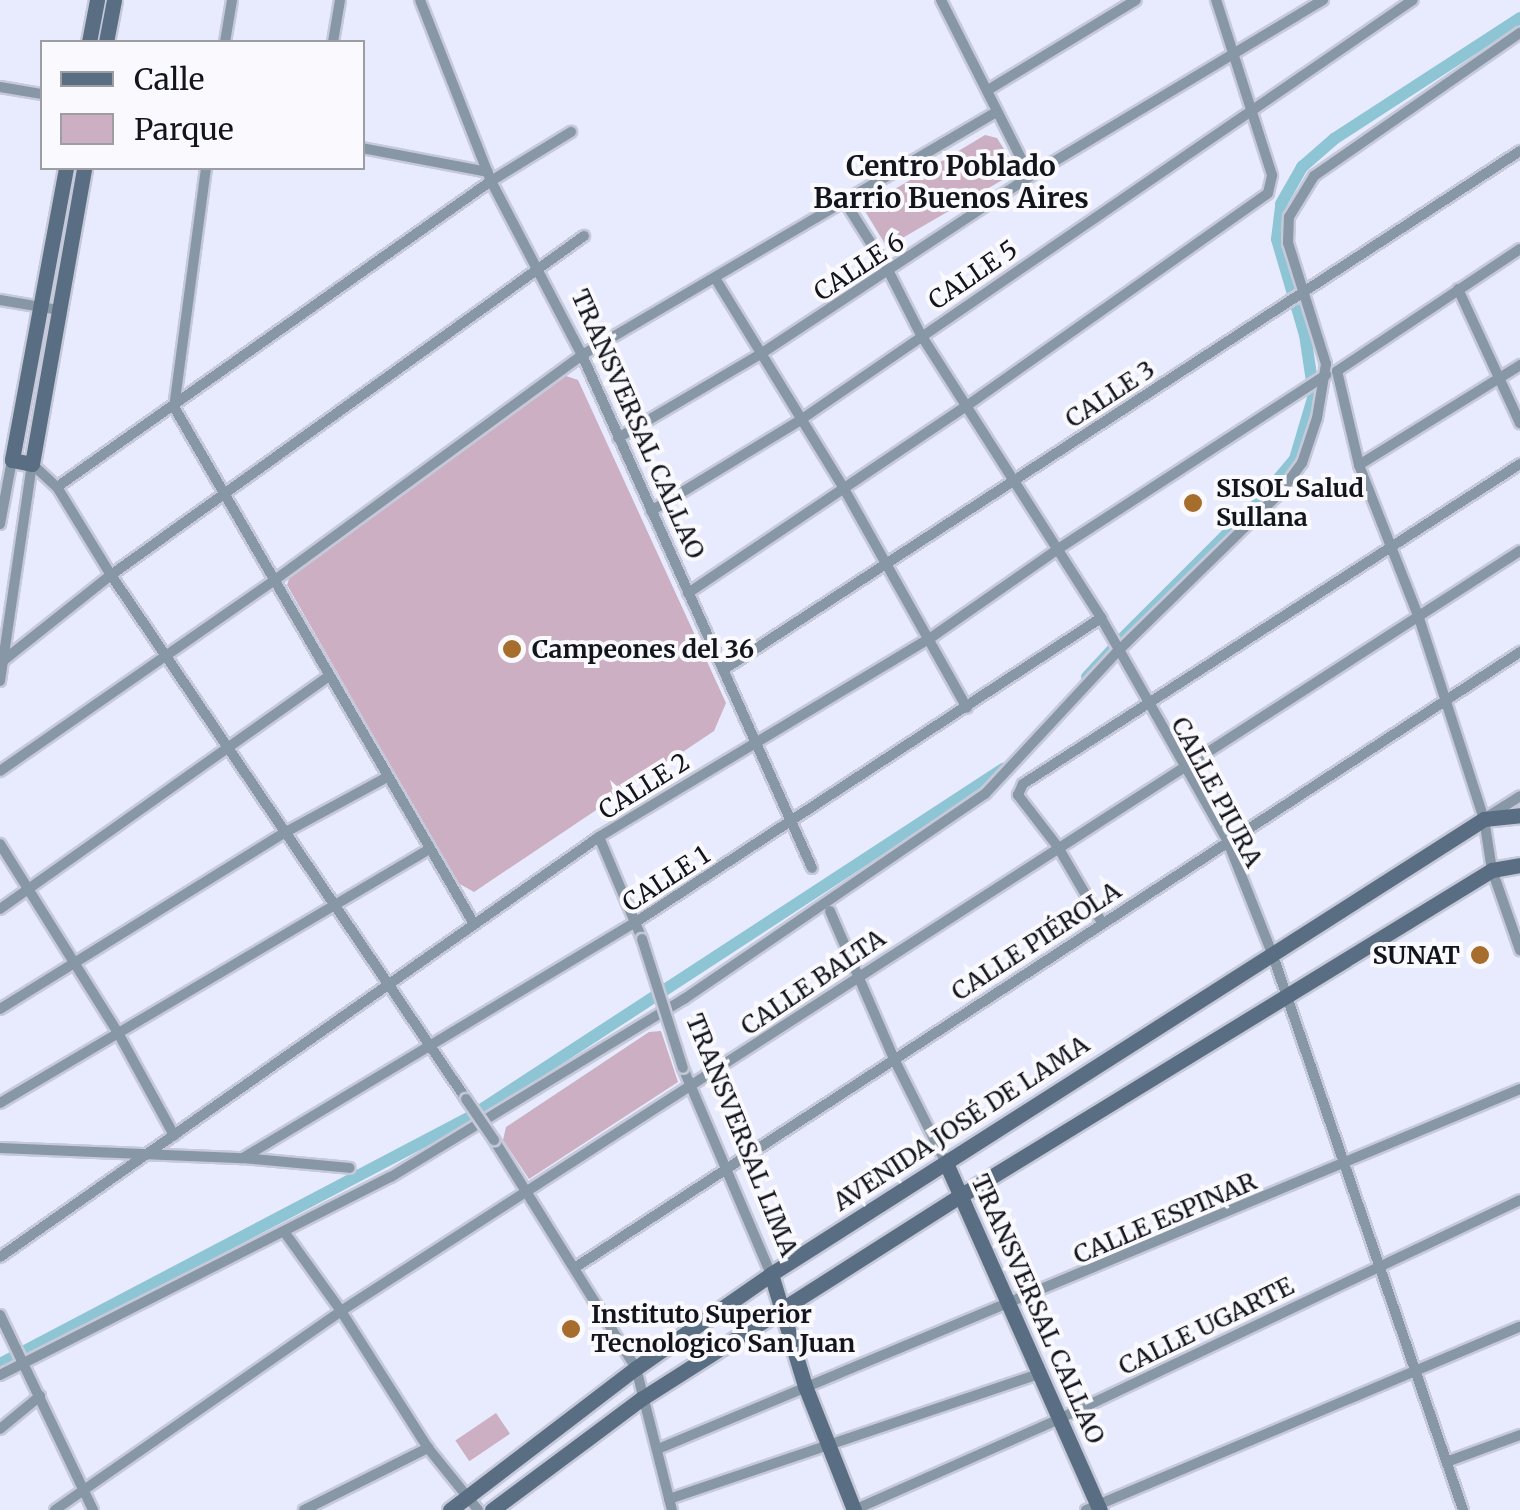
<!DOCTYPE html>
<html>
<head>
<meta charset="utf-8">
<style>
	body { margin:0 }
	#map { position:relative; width:1520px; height:1510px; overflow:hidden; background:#e8ebfe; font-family:Merriweather,serif }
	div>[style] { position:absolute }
	.green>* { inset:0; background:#ccafc3; transform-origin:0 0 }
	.canal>* { height:12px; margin:-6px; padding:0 6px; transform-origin:6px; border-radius:6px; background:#8ec5d5 }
	.roads { filter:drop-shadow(2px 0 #c6c9da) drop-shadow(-2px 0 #c6c9da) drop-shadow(0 2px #c6c9da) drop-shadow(0 -2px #c6c9da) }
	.street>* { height:10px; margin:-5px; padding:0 5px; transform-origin:5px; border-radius:5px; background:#8897a5 }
	.secondary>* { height:15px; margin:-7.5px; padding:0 7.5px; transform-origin:7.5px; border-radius:7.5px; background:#596e83 }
	.bridges { filter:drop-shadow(2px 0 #c6c9da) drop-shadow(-2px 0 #c6c9da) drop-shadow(0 2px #c6c9da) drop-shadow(0 -2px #c6c9da) }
	.street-bridge>* { height:10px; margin:-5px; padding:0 5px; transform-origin:5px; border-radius:5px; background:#8897a5 }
	.dots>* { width:28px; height:28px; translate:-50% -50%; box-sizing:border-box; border:5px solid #f9f9fe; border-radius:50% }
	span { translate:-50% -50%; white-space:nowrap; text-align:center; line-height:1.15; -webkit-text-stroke:8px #f9f9fe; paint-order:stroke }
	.street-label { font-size:25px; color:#13141c }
	.poi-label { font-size:25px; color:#13141c; font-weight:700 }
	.left { translate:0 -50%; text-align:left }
	.right { translate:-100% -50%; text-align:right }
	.neighbourhood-label { font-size:28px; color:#13141c; font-weight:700 }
	.legend { position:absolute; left:40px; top:40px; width:325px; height:130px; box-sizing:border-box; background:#f9f9fe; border:2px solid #9d9da4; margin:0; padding:12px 18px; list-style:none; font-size:30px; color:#13141c }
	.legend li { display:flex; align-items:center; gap:20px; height:50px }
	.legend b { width:50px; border:2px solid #9d9da4 }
</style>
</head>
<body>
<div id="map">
	<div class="green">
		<div style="clip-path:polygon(985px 135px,997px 138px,1014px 165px,1011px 175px,899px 240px,890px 252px,860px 203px,875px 201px)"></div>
		<div style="clip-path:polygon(563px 375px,578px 380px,726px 703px,714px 731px,474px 892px,458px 883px,287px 585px,290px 576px)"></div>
		<div style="clip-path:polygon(661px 1031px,678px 1082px,529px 1179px,503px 1140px,506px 1127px,649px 1032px)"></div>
		<div style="left:496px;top:1413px;width:25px;height:49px;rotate:56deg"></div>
	</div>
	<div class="canal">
		<div style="left:1118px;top:643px;width:201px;rotate:-45deg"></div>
		<div style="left:1260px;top:501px;width:55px;rotate:-50.2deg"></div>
		<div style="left:1295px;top:459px;width:67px;rotate:-73.5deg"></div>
		<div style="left:1314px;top:395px;width:61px;rotate:-98.5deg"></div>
		<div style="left:1305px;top:335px;width:100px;rotate:-106.3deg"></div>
		<div style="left:1277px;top:239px;width:35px;rotate:-83deg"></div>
		<div style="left:1281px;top:204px;width:43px;rotate:-60.4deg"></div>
		<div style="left:1302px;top:167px;width:43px;rotate:-41.2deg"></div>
		<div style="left:1334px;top:139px;width:222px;rotate:-33deg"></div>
		<div style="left:1087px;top:677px;width:38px;rotate:-47deg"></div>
		<div style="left:0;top:1364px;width:531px;rotate:-27.72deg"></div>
		<div style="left:470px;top:1117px;width:637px;rotate:-33.14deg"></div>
	</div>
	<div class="roads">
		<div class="street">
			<div style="left:420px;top:0;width:194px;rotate:68.6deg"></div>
			<div style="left:491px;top:181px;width:196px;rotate:62.4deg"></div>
			<div style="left:582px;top:355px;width:562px;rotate:65.85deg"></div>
			<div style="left:941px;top:0;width:197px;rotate:63.2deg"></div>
			<div style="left:225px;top:42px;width:43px;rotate:-80.5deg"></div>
			<div style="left:333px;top:42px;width:43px;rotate:-80.5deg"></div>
			<div style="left:0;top:87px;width:43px;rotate:9.5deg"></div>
			<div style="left:988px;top:90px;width:173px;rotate:-31.3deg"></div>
			<div style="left:362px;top:148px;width:128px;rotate:10.8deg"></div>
			<div style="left:206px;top:168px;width:241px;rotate:97.6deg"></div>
			<div style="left:174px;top:407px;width:598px;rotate:59.87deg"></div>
			<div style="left:845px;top:202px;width:83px;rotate:57.8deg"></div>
			<div style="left:889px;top:272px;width:71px;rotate:63.1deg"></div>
			<div style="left:921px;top:335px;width:335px;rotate:57.5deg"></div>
			<div style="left:1101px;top:618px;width:257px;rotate:60.4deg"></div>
			<div style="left:1228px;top:842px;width:119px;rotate:68.4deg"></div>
			<div style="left:1272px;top:953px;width:589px;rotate:71.07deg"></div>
			<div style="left:1520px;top:249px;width:220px;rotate:146.3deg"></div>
			<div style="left:1337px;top:371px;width:97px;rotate:76.8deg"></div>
			<div style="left:1359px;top:465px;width:164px;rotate:68.6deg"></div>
			<div style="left:1419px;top:618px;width:211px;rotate:72.1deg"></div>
			<div style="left:1484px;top:819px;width:52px;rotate:81.1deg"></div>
			<div style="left:1492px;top:870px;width:85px;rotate:70.7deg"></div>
			<div style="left:715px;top:278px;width:245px;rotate:58.5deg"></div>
			<div style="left:843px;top:487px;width:253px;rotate:60.7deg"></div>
			<div style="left:1458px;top:289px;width:148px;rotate:65.2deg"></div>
			<div style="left:0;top:300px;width:60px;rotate:9.6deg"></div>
			<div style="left:618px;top:438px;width:164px;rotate:-30.5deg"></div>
			<div style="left:759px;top:355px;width:325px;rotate:-33.4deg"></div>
			<div style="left:1030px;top:176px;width:342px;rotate:-31deg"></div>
			<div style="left:32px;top:464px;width:34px;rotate:43deg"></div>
			<div style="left:57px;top:487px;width:103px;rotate:58.5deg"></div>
			<div style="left:111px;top:575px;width:633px;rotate:55.88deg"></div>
			<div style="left:1359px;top:465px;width:190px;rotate:-31.8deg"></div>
			<div style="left:57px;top:487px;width:531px;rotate:-35.19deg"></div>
			<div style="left:491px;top:181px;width:94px;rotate:-31.5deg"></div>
			<div style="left:651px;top:511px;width:173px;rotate:-31.3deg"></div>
			<div style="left:799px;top:421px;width:744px;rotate:-34.44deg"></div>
			<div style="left:0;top:524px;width:65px;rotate:-79.4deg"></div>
			<div style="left:688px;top:593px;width:337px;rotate:-33.9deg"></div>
			<div style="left:968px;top:405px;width:367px;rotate:-35.2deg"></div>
			<div style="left:1268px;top:193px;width:18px;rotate:-77deg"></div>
			<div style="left:1272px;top:175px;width:184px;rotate:-107.7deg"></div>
			<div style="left:4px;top:660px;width:137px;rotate:-38.5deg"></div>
			<div style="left:111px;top:575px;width:582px;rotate:-35.63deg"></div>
			<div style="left:723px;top:670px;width:951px;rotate:-33.07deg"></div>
			<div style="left:0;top:681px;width:219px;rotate:-81.6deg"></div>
			<div style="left:0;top:771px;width:331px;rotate:-34.8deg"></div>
			<div style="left:272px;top:582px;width:384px;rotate:-36.2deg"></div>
			<div style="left:582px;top:355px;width:481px;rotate:-30.4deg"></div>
			<div style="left:1487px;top:817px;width:39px;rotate:-32deg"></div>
			<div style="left:599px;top:837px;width:111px;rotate:67.1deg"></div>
			<div style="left:0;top:844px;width:221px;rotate:58deg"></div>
			<div style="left:117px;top:1031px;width:119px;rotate:61.3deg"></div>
			<div style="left:0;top:909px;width:403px;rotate:-35.3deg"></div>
			<div style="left:830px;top:911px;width:161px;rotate:66.6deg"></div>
			<div style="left:894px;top:1059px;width:116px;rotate:63.4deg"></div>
			<div style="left:1101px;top:921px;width:86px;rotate:-120.2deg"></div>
			<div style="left:1058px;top:847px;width:66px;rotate:-127.6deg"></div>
			<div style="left:1018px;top:795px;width:12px;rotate:-66deg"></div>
			<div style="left:1023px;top:784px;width:591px;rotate:-32.78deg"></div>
			<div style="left:0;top:1009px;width:334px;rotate:-31.8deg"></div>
			<div style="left:284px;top:833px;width:117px;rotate:-28.5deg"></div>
			<div style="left:683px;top:1068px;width:224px;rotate:66.9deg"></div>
			<div style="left:0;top:1103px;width:497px;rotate:-30.6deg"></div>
			<div style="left:494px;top:1140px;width:269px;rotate:58.1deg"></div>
			<div style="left:636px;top:1368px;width:146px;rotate:75.8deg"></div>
			<div style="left:0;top:1148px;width:243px;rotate:2.4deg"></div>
			<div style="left:243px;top:1158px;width:107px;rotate:5.3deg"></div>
			<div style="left:243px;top:1158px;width:458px;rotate:-31deg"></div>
			<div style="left:636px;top:922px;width:556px;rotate:-33.18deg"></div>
			<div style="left:285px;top:1233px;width:96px;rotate:54.3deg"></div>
			<div style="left:341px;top:1311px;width:162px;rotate:57.6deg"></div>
			<div style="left:428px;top:1448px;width:80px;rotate:51.1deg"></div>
			<div style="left:0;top:1257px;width:732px;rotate:-35.04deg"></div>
			<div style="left:599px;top:837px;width:385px;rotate:-31deg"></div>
			<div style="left:929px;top:639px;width:157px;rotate:-34.9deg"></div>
			<div style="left:1058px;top:549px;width:320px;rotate:-33deg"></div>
			<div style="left:576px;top:1267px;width:1127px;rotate:-33.08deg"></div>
			<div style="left:0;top:1315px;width:216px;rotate:64.5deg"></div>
			<div style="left:0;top:1375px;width:438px;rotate:-26.9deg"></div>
			<div style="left:391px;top:1177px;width:343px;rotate:-31.3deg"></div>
			<div style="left:684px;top:999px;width:364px;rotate:-34.3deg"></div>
			<div style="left:985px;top:794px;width:194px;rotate:-47.1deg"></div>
			<div style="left:1117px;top:652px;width:228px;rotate:-44.3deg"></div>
			<div style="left:1280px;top:493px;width:37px;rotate:-54deg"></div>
			<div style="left:1302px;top:463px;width:47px;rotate:-71.6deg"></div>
			<div style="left:1317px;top:418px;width:55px;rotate:-80.5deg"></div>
			<div style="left:1326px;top:364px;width:127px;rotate:-107.4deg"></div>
			<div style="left:1288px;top:243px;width:26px;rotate:-88deg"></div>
			<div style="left:1289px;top:217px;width:48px;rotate:-58.6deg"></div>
			<div style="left:1314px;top:176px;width:251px;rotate:-34.8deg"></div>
			<div style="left:0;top:1429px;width:52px;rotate:-39.5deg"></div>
			<div style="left:658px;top:1449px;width:934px;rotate:-22.67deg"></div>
			<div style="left:1449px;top:1461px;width:76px;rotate:-20.1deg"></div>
			<div style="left:669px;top:1499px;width:391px;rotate:-18.7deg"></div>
			<div style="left:55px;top:1510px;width:348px;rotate:-34.8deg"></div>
			<div style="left:341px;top:1311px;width:1403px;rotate:-32.81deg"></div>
			<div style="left:304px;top:1510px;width:139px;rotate:-26.6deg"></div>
			<div style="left:854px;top:1510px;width:224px;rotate:-23.9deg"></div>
			<div style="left:1059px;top:1419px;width:510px;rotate:-25.41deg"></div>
			<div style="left:1086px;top:1510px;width:471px;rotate:-22.9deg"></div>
		</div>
		<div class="secondary">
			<div style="left:89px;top:42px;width:43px;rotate:-79.2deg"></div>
			<div style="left:106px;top:42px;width:43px;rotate:-79.2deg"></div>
			<div style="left:66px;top:168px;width:297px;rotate:100.5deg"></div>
			<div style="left:12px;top:460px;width:20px;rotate:11deg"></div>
			<div style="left:32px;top:464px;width:301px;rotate:-80deg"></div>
			<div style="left:946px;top:1163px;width:380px;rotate:66.1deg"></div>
			<div style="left:771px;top:1274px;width:117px;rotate:73.1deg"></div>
			<div style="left:805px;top:1386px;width:133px;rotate:68.4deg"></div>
			<div style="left:450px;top:1510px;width:234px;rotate:-37.4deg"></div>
			<div style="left:636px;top:1368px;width:165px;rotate:-34.8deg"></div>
			<div style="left:771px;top:1274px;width:846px;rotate:-32.54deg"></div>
			<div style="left:1484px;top:819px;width:36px;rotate:-6deg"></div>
			<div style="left:492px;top:1510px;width:186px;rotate:-36.7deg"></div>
			<div style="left:641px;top:1399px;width:378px;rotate:-32.5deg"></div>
			<div style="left:960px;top:1196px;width:624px;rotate:-31.5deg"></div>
			<div style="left:1492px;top:870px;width:28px;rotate:-10deg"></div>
		</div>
	</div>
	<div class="bridges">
		<div class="street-bridge">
			<div style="left:642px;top:939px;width:135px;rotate:72.4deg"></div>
			<div style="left:466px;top:1099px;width:50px;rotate:55.7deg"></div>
		</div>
	</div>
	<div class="dots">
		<div style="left:1193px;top:503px;background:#a76d2c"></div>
		<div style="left:512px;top:649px;background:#a76d2c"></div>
		<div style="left:1480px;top:955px;background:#a76d2c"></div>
		<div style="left:571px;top:1329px;background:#a76d2c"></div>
	</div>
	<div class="street-label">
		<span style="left:859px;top:267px;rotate:-33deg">CALLE 6</span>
		<span style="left:973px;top:275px;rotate:-34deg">CALLE 5</span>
		<span style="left:1110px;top:394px;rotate:-33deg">CALLE 3</span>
		<span style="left:638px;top:424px;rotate:66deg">TRANSVERSAL CALLAO</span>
		<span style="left:644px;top:786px;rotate:-32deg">CALLE 2</span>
		<span style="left:1217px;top:792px;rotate:62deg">CALLE PIURA</span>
		<span style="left:666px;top:879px;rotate:-33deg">CALLE 1</span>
		<span style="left:1036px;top:941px;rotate:-33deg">CALLE PIÉROLA</span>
		<span style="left:813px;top:982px;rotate:-34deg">CALLE BALTA</span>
		<span style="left:961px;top:1123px;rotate:-33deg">AVENIDA JOSÉ DE LAMA</span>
		<span style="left:742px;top:1135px;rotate:68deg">TRANSVERSAL LIMA</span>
		<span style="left:1165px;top:1218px;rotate:-23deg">CALLE ESPINAR</span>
		<span style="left:1038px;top:1309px;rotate:66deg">TRANSVERSAL CALLAO</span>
		<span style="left:1206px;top:1326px;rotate:-26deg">CALLE UGARTE</span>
	</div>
	<div class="poi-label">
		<span class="left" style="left:1216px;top:503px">SISOL Salud<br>Sullana</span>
		<span class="left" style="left:532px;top:649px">Campeones del 36</span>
		<span class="right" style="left:1460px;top:955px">SUNAT</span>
		<span class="left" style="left:591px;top:1329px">Instituto Superior<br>Tecnologico San Juan</span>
	</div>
	<div class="neighbourhood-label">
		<span style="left:951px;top:182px">Centro Poblado<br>Barrio Buenos Aires</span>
	</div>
	<ul class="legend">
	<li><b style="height:12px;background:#596e83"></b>Calle</li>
	<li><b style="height:28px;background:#ccafc3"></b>Parque</li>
	</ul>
</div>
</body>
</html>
